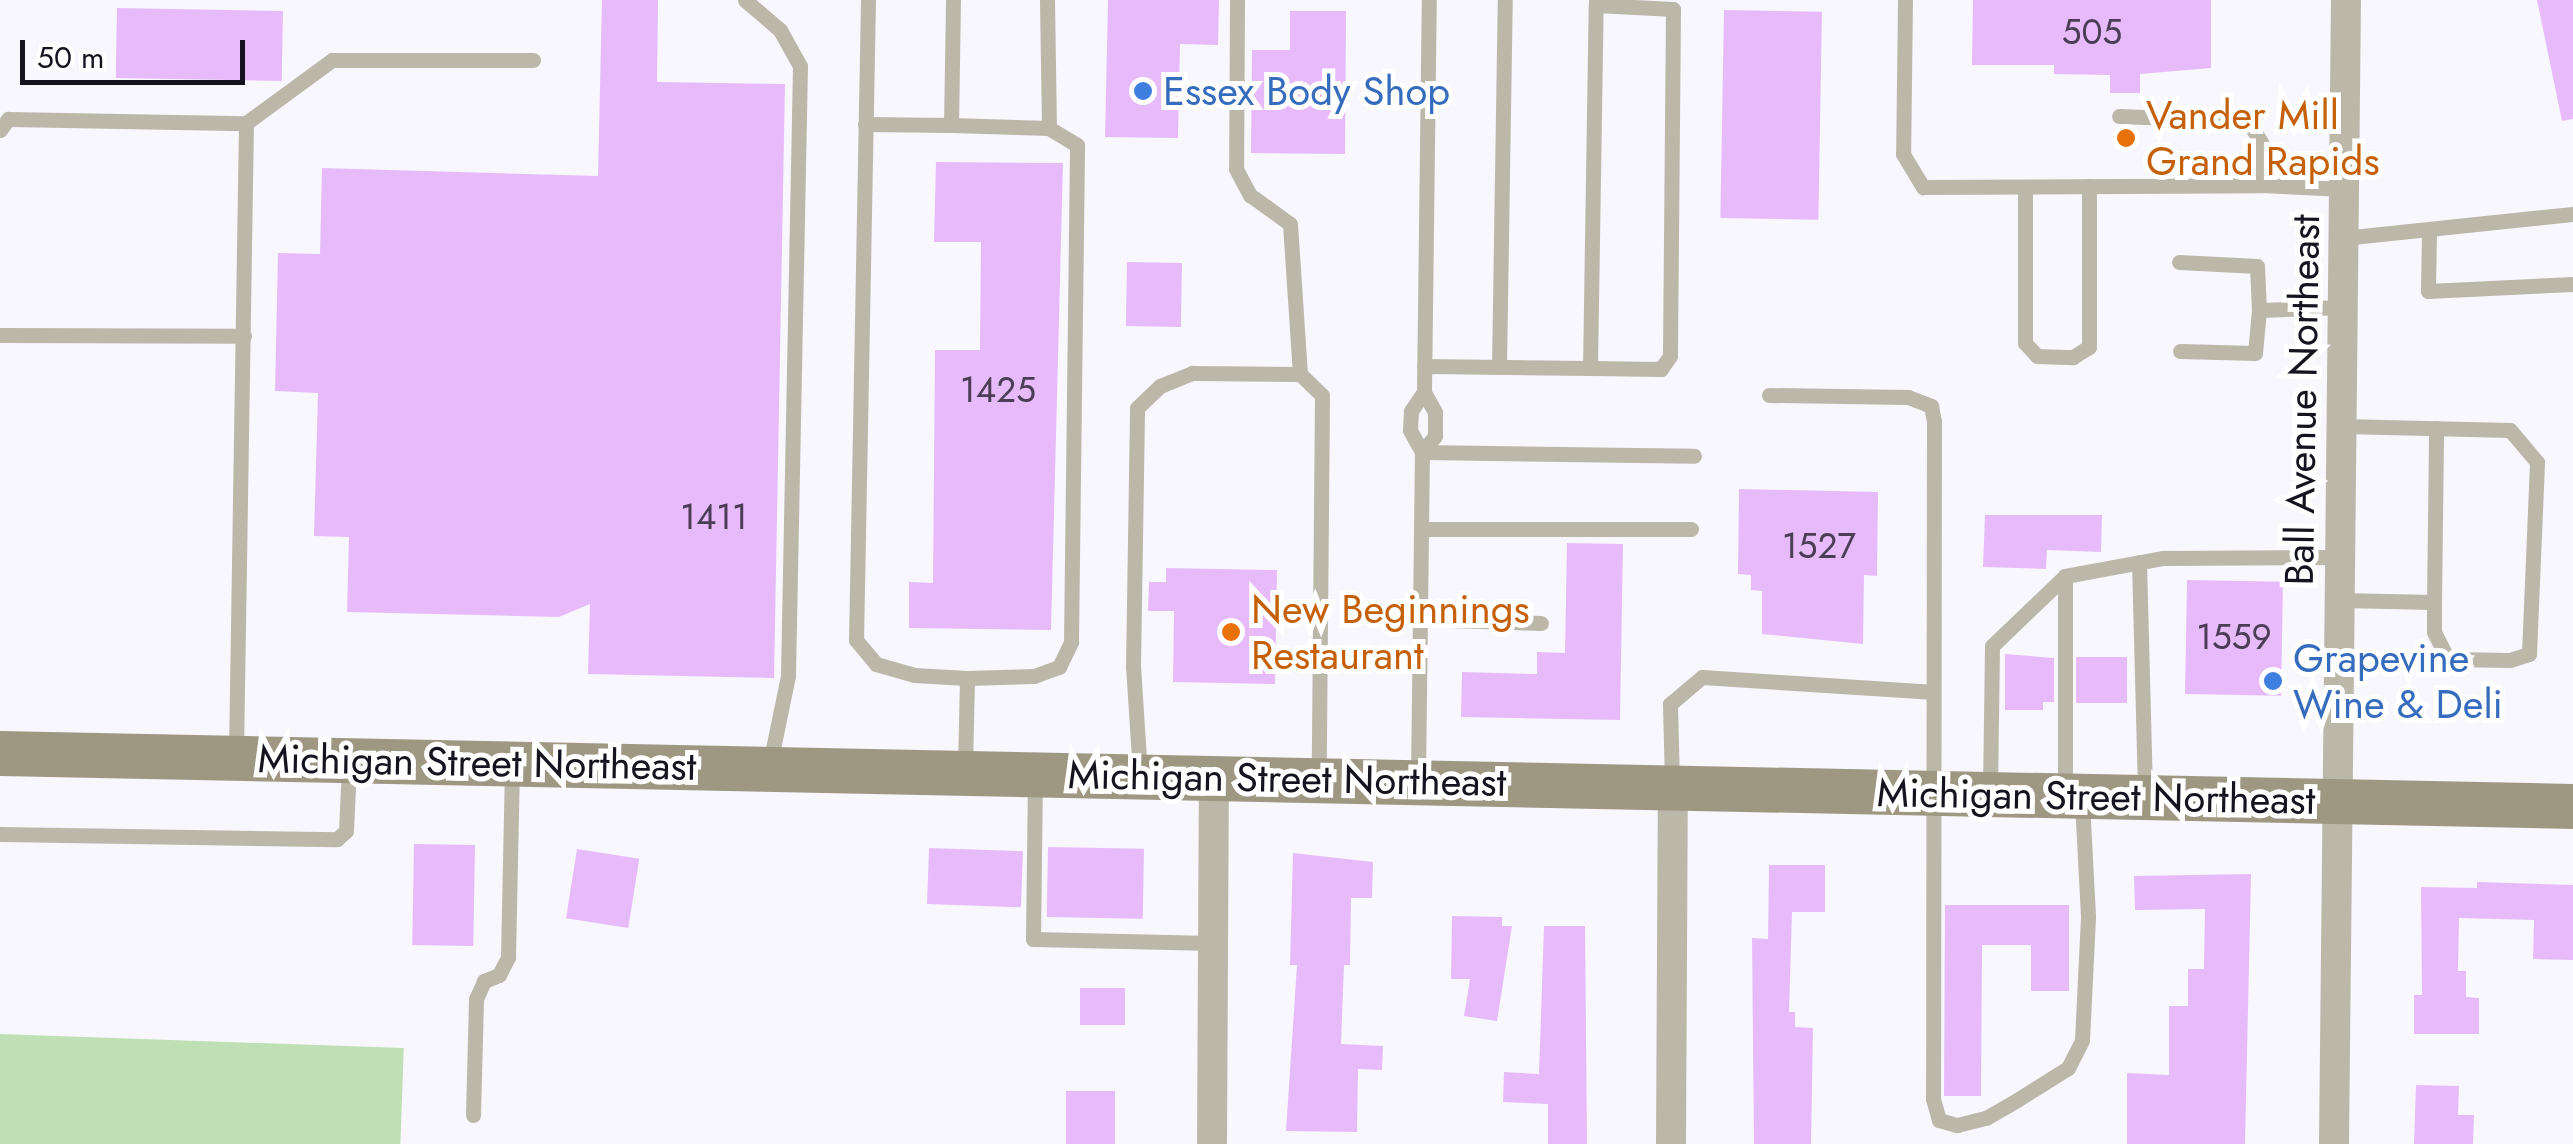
<!DOCTYPE html>
<html>
<head>
<meta charset="utf-8">
<style>
	body { margin:0 }
	#map { position:relative; width:2573px; height:1144px; overflow:hidden; background:#f8f7fe; font-family:Jost,sans-serif }
	div>[style] { position:absolute }
	.green>* { inset:0; background:#bfe0b4; transform-origin:0 0 }
	.building>* { inset:0; background:#e7bbf9; transform-origin:0 0 }
	.service>* { height:15px; margin:-7.5px; padding:0 7.5px; transform-origin:7.5px; border-radius:7.5px; background:#bbb8aa }
	.minor>* { height:30px; margin:-15px; padding:0 15px; transform-origin:15px; border-radius:15px; background:#bbb8aa }
	.secondary>* { height:45px; margin:-22.5px; padding:0 22.5px; transform-origin:22.5px; border-radius:22.5px; background:#9e9883 }
	.dots>* { width:28px; height:28px; translate:-50% -50%; box-sizing:border-box; border:5px solid #fff; border-radius:50% }
	span { translate:-50% -50%; white-space:nowrap; text-align:center; line-height:1.15; -webkit-text-stroke:10px #fff; paint-order:stroke }
	.number-label { font-size:35px; color:#4a3d55 }
	.number-label span { -webkit-text-stroke-width:0 }
	.shop-label { font-size:40px; color:#366cbe }
	.left { translate:0 -50%; text-align:left }
	.food-label { font-size:40px; color:#c56008 }
	.street-label { font-size:40px; color:#15131e }
	.scale { position:absolute; left:20px; top:40px; width:225px; height:45px; box-sizing:border-box; border:5px solid #15131e; border-top:0; padding-left:12px; font-size:30px; line-height:35px; white-space:nowrap; color:#15131e; -webkit-text-stroke:8px #fff; paint-order:stroke }
</style>
</head>
<body>
<div id="map">
	<div class="green">
		<div style="left:0;top:1034px;width:404px;height:110px;rotate:2deg"></div>
	</div>
	<div class="building">
		<div style="clip-path:polygon(602px 0,658px 0,657px 82px,785px 84px,774px 678px,588px 674px,590px 604px,559px 617px,347px 612px,349px 537px,314px 536px,318px 393px,275px 391px,278px 253px,320px 254px,322px 168px,598px 176px)"></div>
		<div style="clip-path:polygon(1108px 0,1219px 0,1218px 45px,1180px 44px,1178px 138px,1105px 137px)"></div>
		<div style="clip-path:polygon(1973px 0,2211px 0,2211px 68px,2140px 74px,2140px 93px,2110px 93px,2110px 75px,2054px 74px,2054px 65px,1972px 65px)"></div>
		<div style="clip-path:polygon(2537px 0,2573px 0,2573px 119px,2562px 121px)"></div>
		<div style="left:117px;top:8px;width:166px;height:70px;rotate:1deg"></div>
		<div style="left:1724px;top:10px;width:98px;height:208px;rotate:1deg"></div>
		<div style="clip-path:polygon(1290px 11px,1346px 11px,1345px 154px,1251px 153px,1252px 50px,1290px 50px)"></div>
		<div style="clip-path:polygon(936px 162px,1063px 163px,1051px 630px,909px 628px,909px 582px,933px 583px,935px 350px,980px 350px,981px 242px,934px 242px)"></div>
		<div style="left:1127px;top:262px;width:55px;height:64px;rotate:1deg"></div>
		<div style="clip-path:polygon(1739px 489px,1878px 492px,1877px 576px,1864px 575px,1863px 644px,1762px 634px,1762px 591px,1751px 590px,1751px 575px,1738px 574px)"></div>
		<div style="clip-path:polygon(1985px 515px,2102px 515px,2101px 552px,2047px 550px,2046px 569px,1983px 567px)"></div>
		<div style="clip-path:polygon(1567px 543px,1623px 544px,1620px 720px,1461px 717px,1462px 672px,1537px 674px,1537px 652px,1565px 653px)"></div>
		<div style="clip-path:polygon(1166px 568px,1277px 570px,1275px 684px,1173px 682px,1174px 611px,1148px 611px,1149px 582px,1166px 582px)"></div>
		<div style="left:2187px;top:580px;width:96px;height:114px;rotate:1deg"></div>
		<div style="clip-path:polygon(2005px 654px,2054px 658px,2054px 702px,2043px 702px,2043px 710px,2005px 710px)"></div>
		<div style="left:2076px;top:657px;width:51px;height:46px"></div>
		<div style="left:414px;top:844px;width:61px;height:101px;rotate:1deg"></div>
		<div style="left:1048px;top:847px;width:96px;height:70px;rotate:1deg"></div>
		<div style="left:929px;top:848px;width:94px;height:56px;rotate:2deg"></div>
		<div style="left:577px;top:849px;width:63px;height:70px;rotate:9deg"></div>
		<div style="clip-path:polygon(1293px 853px,1373px 862px,1372px 898px,1351px 898px,1350px 965px,1344px 965px,1341px 1044px,1383px 1046px,1382px 1070px,1358px 1069px,1357px 1132px,1286px 1131px,1297px 965px,1290px 965px)"></div>
		<div style="clip-path:polygon(1769px 865px,1825px 865px,1825px 912px,1792px 912px,1789px 1012px,1795px 1012px,1795px 1027px,1813px 1028px,1811px 1144px,1754px 1144px,1752px 938px,1768px 939px)"></div>
		<div style="clip-path:polygon(2251px 874px,2245px 1144px,2127px 1144px,2127px 1073px,2169px 1075px,2169px 1006px,2188px 1006px,2188px 969px,2204px 969px,2205px 909px,2135px 910px,2134px 876px)"></div>
		<div style="clip-path:polygon(2477px 882px,2573px 885px,2573px 960px,2533px 959px,2534px 920px,2459px 918px,2458px 971px,2466px 971px,2466px 997px,2479px 998px,2479px 1034px,2414px 1034px,2414px 995px,2422px 995px,2421px 887px,2477px 888px)"></div>
		<div style="clip-path:polygon(1945px 905px,2069px 905px,2069px 991px,2031px 991px,2031px 945px,1982px 945px,1981px 1096px,1944px 1096px)"></div>
		<div style="clip-path:polygon(1452px 916px,1502px 917px,1502px 926px,1512px 926px,1497px 1021px,1464px 1016px,1470px 979px,1451px 979px)"></div>
		<div style="clip-path:polygon(1544px 926px,1585px 926px,1587px 1144px,1548px 1144px,1548px 1104px,1503px 1102px,1504px 1072px,1539px 1074px)"></div>
		<div style="left:1080px;top:988px;width:45px;height:37px"></div>
		<div style="clip-path:polygon(2416px 1085px,2459px 1086px,2458px 1115px,2474px 1115px,2473px 1144px,2414px 1144px)"></div>
		<div style="left:1066px;top:1091px;width:49px;height:53px"></div>
	</div>
	<div class="service">
		<div style="left:745px;top:0;width:46px;rotate:40.6deg"></div>
		<div style="left:780px;top:30px;width:41px;rotate:60.9deg"></div>
		<div style="left:800px;top:66px;width:610px;rotate:91.13deg"></div>
		<div style="left:788px;top:676px;width:89px;rotate:101.7deg"></div>
		<div style="left:868px;top:0;width:640px;rotate:91.07deg"></div>
		<div style="left:856px;top:640px;width:31px;rotate:50deg"></div>
		<div style="left:876px;top:664px;width:40px;rotate:16deg"></div>
		<div style="left:914px;top:675px;width:53px;rotate:3.2deg"></div>
		<div style="left:967px;top:678px;width:67px;rotate:-1.7deg"></div>
		<div style="left:1034px;top:676px;width:27px;rotate:-20deg"></div>
		<div style="left:1059px;top:667px;width:28px;rotate:-64deg"></div>
		<div style="left:1071px;top:642px;width:497px;rotate:-89.3deg"></div>
		<div style="left:1077px;top:145px;width:33px;rotate:-149deg"></div>
		<div style="left:1049px;top:128px;width:128px;rotate:-90.9deg"></div>
		<div style="left:953px;top:0;width:125px;rotate:90.9deg"></div>
		<div style="left:951px;top:125px;width:98px;rotate:1.8deg"></div>
		<div style="left:1237px;top:0;width:169px;rotate:90.3deg"></div>
		<div style="left:1236px;top:169px;width:30px;rotate:62deg"></div>
		<div style="left:1250px;top:195px;width:49px;rotate:35.9deg"></div>
		<div style="left:1290px;top:224px;width:150px;rotate:86.2deg"></div>
		<div style="left:1905px;top:0;width:154px;rotate:90.7deg"></div>
		<div style="left:1903px;top:154px;width:39px;rotate:59deg"></div>
		<div style="left:1923px;top:187px;width:339px;rotate:-0.3deg"></div>
		<div style="left:2262px;top:185px;width:43px;rotate:-91.3deg"></div>
		<div style="left:2261px;top:142px;width:25px;rotate:-122deg"></div>
		<div style="left:2248px;top:121px;width:129px;rotate:-177.8deg"></div>
		<div style="left:1596px;top:5px;width:77px;rotate:3deg"></div>
		<div style="left:1673px;top:9px;width:347px;rotate:90.5deg"></div>
		<div style="left:1670px;top:356px;width:16px;rotate:125deg"></div>
		<div style="left:1661px;top:369px;width:71px;rotate:-179.2deg"></div>
		<div style="left:1590px;top:368px;width:363px;rotate:-89.1deg"></div>
		<div style="left:1596px;top:5px;width:5px;rotate:-90deg"></div>
		<div style="left:246px;top:123px;width:107px;rotate:-36.2deg"></div>
		<div style="left:332px;top:60px;width:201px"></div>
		<div style="left:865px;top:124px;width:86px;rotate:0.7deg"></div>
		<div style="left:0;top:130px;width:14px;rotate:-54deg"></div>
		<div style="left:8px;top:119px;width:238px;rotate:1deg"></div>
		<div style="left:246px;top:123px;width:631px;rotate:90.91deg"></div>
		<div style="left:2262px;top:185px;width:82px;rotate:2.8deg"></div>
		<div style="left:2025px;top:187px;width:156px;rotate:90deg"></div>
		<div style="left:2025px;top:343px;width:18px;rotate:47deg"></div>
		<div style="left:2037px;top:356px;width:36px;rotate:2deg"></div>
		<div style="left:2073px;top:357px;width:19px;rotate:-32deg"></div>
		<div style="left:2089px;top:347px;width:161px;rotate:-90deg"></div>
		<div style="left:2429px;top:232px;width:59px;rotate:91deg"></div>
		<div style="left:2428px;top:291px;width:145px;rotate:-2.8deg"></div>
		<div style="left:2343px;top:238px;width:231px;rotate:-6deg"></div>
		<div style="left:2179px;top:262px;width:78px;rotate:2.9deg"></div>
		<div style="left:2257px;top:266px;width:44px;rotate:87.4deg"></div>
		<div style="left:2259px;top:310px;width:43px;rotate:95.3deg"></div>
		<div style="left:2255px;top:353px;width:75px;rotate:-178.5deg"></div>
		<div style="left:2259px;top:310px;width:84px;rotate:-2deg"></div>
		<div style="left:0;top:335px;width:244px;rotate:0.2deg"></div>
		<div style="left:1424px;top:366px;width:166px;rotate:0.7deg"></div>
		<div style="left:1499px;top:367px;width:367px;rotate:-89.1deg"></div>
		<div style="left:1769px;top:395px;width:139px;rotate:0.8deg"></div>
		<div style="left:1908px;top:397px;width:25px;rotate:21deg"></div>
		<div style="left:1931px;top:406px;width:15px;rotate:79deg"></div>
		<div style="left:1934px;top:421px;width:678px;rotate:90.08deg"></div>
		<div style="left:1933px;top:1099px;width:22px;rotate:74deg"></div>
		<div style="left:1939px;top:1120px;width:19px;rotate:16deg"></div>
		<div style="left:1957px;top:1125px;width:30px;rotate:-14deg"></div>
		<div style="left:1986px;top:1118px;width:36px;rotate:-30deg"></div>
		<div style="left:2017px;top:1100px;width:60px;rotate:-32.1deg"></div>
		<div style="left:2068px;top:1068px;width:31px;rotate:-63deg"></div>
		<div style="left:2082px;top:1040px;width:124px;rotate:-87.2deg"></div>
		<div style="left:2088px;top:916px;width:116px;rotate:-93deg"></div>
		<div style="left:1422px;top:452px;width:21px;rotate:-51deg"></div>
		<div style="left:1435px;top:436px;width:24px;rotate:-90deg"></div>
		<div style="left:1435px;top:412px;width:23px;rotate:-119deg"></div>
		<div style="left:1424px;top:392px;width:392px;rotate:-89.3deg"></div>
		<div style="left:1422px;top:452px;width:272px;rotate:0.8deg"></div>
		<div style="left:1421px;top:529px;width:270px"></div>
		<div style="left:2139px;top:562px;width:230px;rotate:88.5deg"></div>
		<div style="left:2340px;top:600px;width:94px;rotate:1.2deg"></div>
		<div style="left:2434px;top:602px;width:30px;rotate:90deg"></div>
		<div style="left:2434px;top:632px;width:30px;rotate:63deg"></div>
		<div style="left:2448px;top:659px;width:62px;rotate:0.9deg"></div>
		<div style="left:2510px;top:660px;width:20px;rotate:-18deg"></div>
		<div style="left:2529px;top:654px;width:192px;rotate:-87.6deg"></div>
		<div style="left:2537px;top:462px;width:42px;rotate:-130.2deg"></div>
		<div style="left:2510px;top:430px;width:168px;rotate:-178.6deg"></div>
		<div style="left:2434px;top:602px;width:174px;rotate:-89.3deg"></div>
		<div style="left:1420px;top:619px;width:121px;rotate:1.9deg"></div>
		<div style="left:965px;top:767px;width:89px;rotate:-88.7deg"></div>
		<div style="left:1140px;top:774px;width:107px;rotate:-93.7deg"></div>
		<div style="left:1133px;top:667px;width:259px;rotate:-89.1deg"></div>
		<div style="left:1137px;top:408px;width:32px;rotate:-44deg"></div>
		<div style="left:1160px;top:386px;width:35px;rotate:-22deg"></div>
		<div style="left:1192px;top:373px;width:108px;rotate:0.5deg"></div>
		<div style="left:1300px;top:374px;width:30px;rotate:44deg"></div>
		<div style="left:1322px;top:395px;width:380px;rotate:90.5deg"></div>
		<div style="left:1035px;top:776px;width:163px;rotate:90.7deg"></div>
		<div style="left:1033px;top:939px;width:180px;rotate:1.3deg"></div>
		<div style="left:1418px;top:777px;width:325px;rotate:-89.3deg"></div>
		<div style="left:1422px;top:452px;width:25px;rotate:-119deg"></div>
		<div style="left:1410px;top:430px;width:19px;rotate:-87deg"></div>
		<div style="left:1411px;top:411px;width:23px;rotate:-56deg"></div>
		<div style="left:1672px;top:782px;width:78px;rotate:-91.5deg"></div>
		<div style="left:1670px;top:704px;width:42px;rotate:-40.2deg"></div>
		<div style="left:1702px;top:677px;width:229px;rotate:3.7deg"></div>
		<div style="left:1990px;top:790px;width:144px;rotate:-89.2deg"></div>
		<div style="left:1992px;top:646px;width:101px;rotate:-43.8deg"></div>
		<div style="left:2065px;top:576px;width:100px;rotate:-10.4deg"></div>
		<div style="left:2163px;top:558px;width:177px;rotate:-0.3deg"></div>
		<div style="left:2065px;top:792px;width:216px;rotate:-90deg"></div>
		<div style="left:0;top:834px;width:337px;rotate:0.9deg"></div>
		<div style="left:337px;top:839px;width:12px;rotate:-42deg"></div>
		<div style="left:346px;top:831px;width:67px;rotate:-87.4deg"></div>
		<div style="left:473px;top:1115px;width:116px;rotate:-88.5deg"></div>
		<div style="left:476px;top:999px;width:20px;rotate:-66deg"></div>
		<div style="left:484px;top:981px;width:16px;rotate:-22deg"></div>
		<div style="left:499px;top:975px;width:20px;rotate:-63deg"></div>
		<div style="left:508px;top:957px;width:189px;rotate:-88.8deg"></div>
	</div>
	<div class="minor">
		<div style="left:1212px;top:1144px;width:369px;rotate:-89.7deg"></div>
		<div style="left:1671px;top:1144px;width:357px;rotate:-89.7deg"></div>
		<div style="left:2334px;top:1144px;width:1144px;rotate:-89.4deg"></div>
	</div>
	<div class="secondary">
		<div style="left:0;top:753px;width:2574px;rotate:1.18deg"></div>
	</div>
	<div class="dots">
		<div style="left:1143px;top:91px;background:#3f7fe0"></div>
		<div style="left:2126px;top:138px;background:#e8710a"></div>
		<div style="left:1231px;top:632px;background:#e8710a"></div>
		<div style="left:2273px;top:681px;background:#3f7fe0"></div>
	</div>
	<div class="number-label">
		<span style="left:2092px;top:32px">505</span>
		<span style="left:998px;top:390px">1425</span>
		<span style="left:714px;top:517px">1411</span>
		<span style="left:1819px;top:546px">1527</span>
		<span style="left:2234px;top:637px">1559</span>
	</div>
	<div class="shop-label">
		<span class="left" style="left:1163px;top:91px">Essex Body Shop</span>
		<span class="left" style="left:2293px;top:681px">Grapevine<br>Wine &amp; Deli</span>
	</div>
	<div class="food-label">
		<span class="left" style="left:2146px;top:138px">Vander Mill<br>Grand Rapids</span>
		<span class="left" style="left:1251px;top:632px">New Beginnings<br>Restaurant</span>
	</div>
	<div class="street-label">
		<span style="left:2302px;top:400px;rotate:-89deg">Ball Avenue Northeast</span>
		<span style="left:477px;top:762px;rotate:1deg">Michigan Street Northeast</span>
		<span style="left:1287px;top:778px;rotate:1deg">Michigan Street Northeast</span>
		<span style="left:2096px;top:796px;rotate:1deg">Michigan Street Northeast</span>
	</div>
	<div class="scale">50 m</div>
</div>
</body>
</html>
